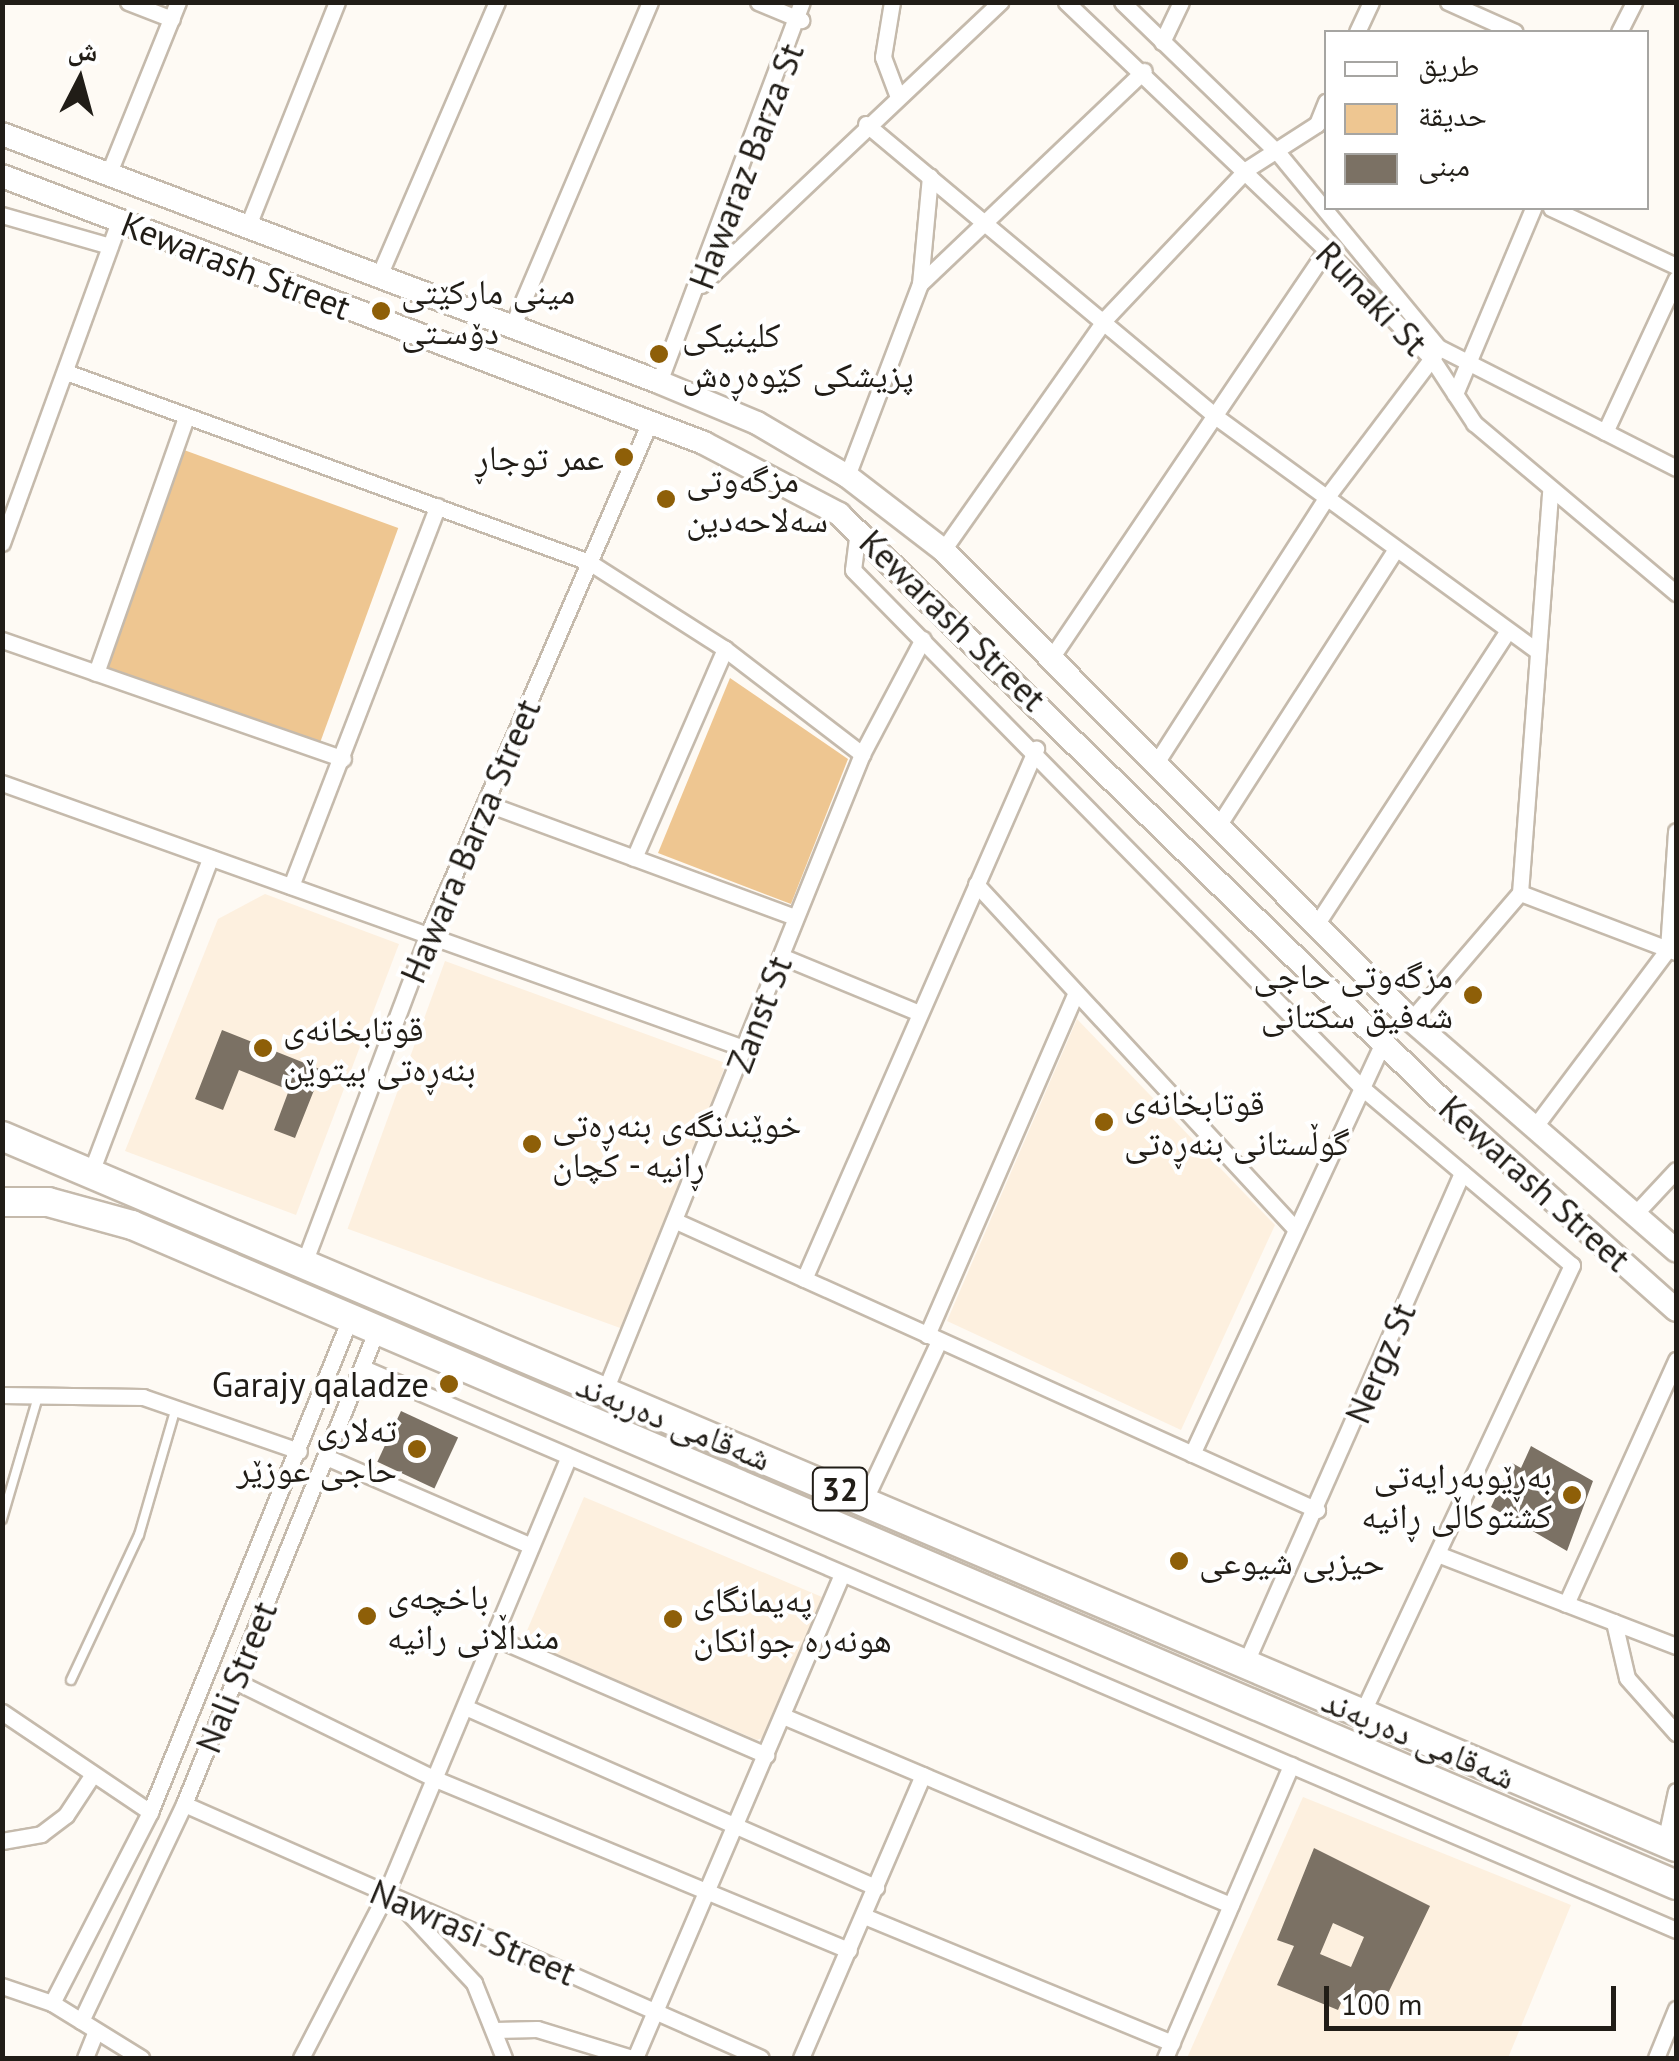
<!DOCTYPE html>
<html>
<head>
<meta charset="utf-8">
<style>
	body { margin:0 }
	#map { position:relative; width:1679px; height:2061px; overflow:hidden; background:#fefaf4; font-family:"PT Sans","Noto Naskh Arabic",sans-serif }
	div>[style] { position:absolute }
	.built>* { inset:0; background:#fdf0df; transform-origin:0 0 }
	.green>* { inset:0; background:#eec691; transform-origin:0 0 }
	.building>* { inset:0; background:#7b7164; transform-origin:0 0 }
	.roads { filter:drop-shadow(2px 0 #c5baac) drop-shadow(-2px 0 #c5baac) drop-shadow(0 2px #c5baac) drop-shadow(0 -2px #c5baac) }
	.lane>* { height:8px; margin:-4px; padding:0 4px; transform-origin:4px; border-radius:4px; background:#fff }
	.street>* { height:15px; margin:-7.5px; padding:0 7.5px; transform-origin:7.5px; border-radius:7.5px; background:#fff }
	.secondary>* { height:22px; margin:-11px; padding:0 11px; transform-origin:11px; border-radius:11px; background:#fff }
	.highway>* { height:28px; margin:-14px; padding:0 14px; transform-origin:14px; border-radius:14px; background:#fff }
	.dots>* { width:28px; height:28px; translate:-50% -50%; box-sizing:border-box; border:5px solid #fff; border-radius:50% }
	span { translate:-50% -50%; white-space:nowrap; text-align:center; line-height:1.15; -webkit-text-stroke:8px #fff; paint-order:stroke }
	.shield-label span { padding:2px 8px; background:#fff; border:2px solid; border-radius:8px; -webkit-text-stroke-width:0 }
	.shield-label { font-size:32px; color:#211d17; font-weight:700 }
	.street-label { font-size:35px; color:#211d17 }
	.poi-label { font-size:35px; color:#211d17 }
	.left { translate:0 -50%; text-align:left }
	.right { translate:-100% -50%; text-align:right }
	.frame { position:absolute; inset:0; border:5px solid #211d17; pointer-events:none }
	.legend { position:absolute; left:1324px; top:30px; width:325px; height:180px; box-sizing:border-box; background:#fff; border:2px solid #a6a5a2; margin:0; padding:12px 18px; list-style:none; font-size:30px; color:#211d17 }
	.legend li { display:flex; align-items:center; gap:20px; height:50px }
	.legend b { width:50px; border:2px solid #a6a5a2 }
	.north { position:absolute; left:30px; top:30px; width:100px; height:100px; -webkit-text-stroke:8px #fff; paint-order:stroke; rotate:6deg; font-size:28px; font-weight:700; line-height:40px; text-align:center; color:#211d17 }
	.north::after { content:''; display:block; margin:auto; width:35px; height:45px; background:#211d17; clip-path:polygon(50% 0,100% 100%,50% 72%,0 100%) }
	.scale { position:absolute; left:1324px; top:1986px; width:292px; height:45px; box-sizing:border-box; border:5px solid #211d17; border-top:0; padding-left:12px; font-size:30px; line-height:35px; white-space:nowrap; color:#211d17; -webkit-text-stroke:8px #fff; paint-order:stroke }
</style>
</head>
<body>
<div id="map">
	<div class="built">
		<div style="clip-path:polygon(265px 894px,399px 944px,296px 1215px,125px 1151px,218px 919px)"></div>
		<div style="left:445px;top:961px;width:299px;height:285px;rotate:20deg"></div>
		<div style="clip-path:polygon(1077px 1019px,1275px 1225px,1181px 1430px,947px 1321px)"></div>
		<div style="clip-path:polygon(584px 1497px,822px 1597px,767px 1736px,757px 1740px,523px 1640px)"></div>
		<div style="clip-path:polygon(1303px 1797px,1571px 1905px,1508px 2058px,1187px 2058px)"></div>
	</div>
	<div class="green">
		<div style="left:184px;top:450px;width:228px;height:230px;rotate:20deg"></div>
		<div style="clip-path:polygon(730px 678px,848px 759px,791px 904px,658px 853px)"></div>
	</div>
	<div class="building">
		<div style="clip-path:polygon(222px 1030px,322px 1070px,295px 1138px,274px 1130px,289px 1090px,239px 1070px,223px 1110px,195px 1099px)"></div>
		<div style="left:401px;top:1411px;width:63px;height:56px;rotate:25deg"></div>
		<div style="clip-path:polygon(1531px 1446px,1593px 1481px,1567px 1551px,1491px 1507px,1512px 1463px,1521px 1468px)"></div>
		<div style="clip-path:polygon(evenodd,1314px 1848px,1430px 1906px,1380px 2010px,1344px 1996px,1338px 2010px,1277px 1985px,1294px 1946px,1277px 1940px,1314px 1848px,1333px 1923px,1364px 1937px,1351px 1967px,1320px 1954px,1333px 1923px)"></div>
	</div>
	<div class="roads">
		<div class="lane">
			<div style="left:2px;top:1519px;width:127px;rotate:-73.6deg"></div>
			<div style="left:71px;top:1680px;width:160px;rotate:-64.9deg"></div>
			<div style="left:139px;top:1535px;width:132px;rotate:-73.8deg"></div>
		</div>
		<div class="street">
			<div style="left:128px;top:2px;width:47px;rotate:21.1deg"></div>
			<div style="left:758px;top:2px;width:47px;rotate:22.7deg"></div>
			<div style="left:892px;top:2px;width:56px;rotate:99.3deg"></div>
			<div style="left:883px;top:57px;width:43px;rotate:69.4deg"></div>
			<div style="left:1066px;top:2px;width:359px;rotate:43.6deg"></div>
			<div style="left:1326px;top:250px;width:152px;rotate:45.8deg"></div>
			<div style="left:1432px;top:359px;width:77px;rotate:56.7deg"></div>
			<div style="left:1474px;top:423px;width:264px;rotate:40.1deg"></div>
			<div style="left:1122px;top:2px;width:219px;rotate:44.1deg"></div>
			<div style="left:1279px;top:154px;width:250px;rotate:50.5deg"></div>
			<div style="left:1438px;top:347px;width:267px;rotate:26.9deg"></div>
			<div style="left:1448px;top:2px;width:73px;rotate:24.1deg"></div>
			<div style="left:1357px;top:32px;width:33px;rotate:-65deg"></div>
			<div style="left:1619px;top:32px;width:34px;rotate:-63deg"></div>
			<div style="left:1162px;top:42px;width:44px;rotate:-64.6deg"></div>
			<div style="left:866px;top:124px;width:455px;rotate:39.9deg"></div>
			<div style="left:1215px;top:416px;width:396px;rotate:36.1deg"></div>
			<div style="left:108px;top:175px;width:187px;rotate:-68deg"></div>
			<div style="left:1551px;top:208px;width:138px;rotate:24.9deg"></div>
			<div style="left:2px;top:215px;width:112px;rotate:16deg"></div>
			<div style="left:247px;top:228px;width:243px;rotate:-68.3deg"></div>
			<div style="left:378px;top:278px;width:301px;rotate:-66.7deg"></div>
			<div style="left:920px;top:284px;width:108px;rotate:-84.7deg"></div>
			<div style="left:701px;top:285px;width:412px;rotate:-43.4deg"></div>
			<div style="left:512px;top:327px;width:353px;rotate:-67deg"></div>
			<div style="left:66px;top:372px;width:556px;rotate:19.97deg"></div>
			<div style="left:589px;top:562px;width:161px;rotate:32.6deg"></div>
			<div style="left:725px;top:649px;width:173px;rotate:37.5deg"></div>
			<div style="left:659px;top:382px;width:406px;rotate:-69.4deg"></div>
			<div style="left:1455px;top:394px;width:202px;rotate:-67.2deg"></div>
			<div style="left:1605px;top:432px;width:169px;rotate:-65.1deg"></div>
			<div style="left:847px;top:476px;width:205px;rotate:-69.2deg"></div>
			<div style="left:920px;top:284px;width:309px;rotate:-43.6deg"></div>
			<div style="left:858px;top:530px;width:40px;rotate:97.1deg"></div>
			<div style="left:853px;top:570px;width:725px;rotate:45.5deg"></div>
			<div style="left:1361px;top:1087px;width:276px;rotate:40.2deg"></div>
			<div style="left:1572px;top:1265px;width:496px;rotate:115.1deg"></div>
			<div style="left:2px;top:543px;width:343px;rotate:-70deg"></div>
			<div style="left:943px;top:550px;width:284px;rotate:-54.9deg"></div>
			<div style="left:1106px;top:318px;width:205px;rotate:-46.6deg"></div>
			<div style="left:1247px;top:169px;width:83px;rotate:-32.7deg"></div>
			<div style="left:1317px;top:124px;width:24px;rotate:-68deg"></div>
			<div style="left:2px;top:640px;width:361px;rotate:19.2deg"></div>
			<div style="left:1051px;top:658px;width:492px;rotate:-56deg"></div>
			<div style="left:96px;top:673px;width:271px;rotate:-70.6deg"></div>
			<div style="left:1156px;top:763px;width:315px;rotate:-57.3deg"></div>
			<div style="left:1326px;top:498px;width:181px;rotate:-52.9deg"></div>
			<div style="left:2px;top:783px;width:790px;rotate:19.67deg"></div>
			<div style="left:485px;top:803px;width:330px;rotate:20.2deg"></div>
			<div style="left:1218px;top:826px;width:328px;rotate:-57.3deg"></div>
			<div style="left:634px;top:858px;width:228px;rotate:-66.5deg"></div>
			<div style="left:976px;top:884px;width:468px;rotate:47.2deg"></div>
			<div style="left:291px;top:886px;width:407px;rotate:-68.9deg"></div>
			<div style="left:1520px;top:893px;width:166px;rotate:20.8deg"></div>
			<div style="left:1316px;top:925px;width:351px;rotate:-56.9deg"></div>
			<div style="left:781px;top:956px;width:149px;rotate:22.4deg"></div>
			<div style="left:1411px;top:1020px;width:167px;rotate:-49.4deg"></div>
			<div style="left:1520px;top:893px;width:404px;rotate:-85.7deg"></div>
			<div style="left:1533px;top:1129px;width:225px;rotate:-53.1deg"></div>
			<div style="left:1668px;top:949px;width:118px;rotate:-86.1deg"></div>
			<div style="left:91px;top:1172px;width:336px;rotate:-69.2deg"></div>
			<div style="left:1635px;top:1214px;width:60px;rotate:-47deg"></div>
			<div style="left:678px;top:1222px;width:701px;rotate:24.26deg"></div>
			<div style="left:304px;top:1263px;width:351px;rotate:-69.3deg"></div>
			<div style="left:428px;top:935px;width:557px;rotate:-66.61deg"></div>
			<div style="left:804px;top:1279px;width:579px;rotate:-66.36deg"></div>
			<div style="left:927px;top:1335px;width:373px;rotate:-66.5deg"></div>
			<div style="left:363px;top:1368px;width:1428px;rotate:23.17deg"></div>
			<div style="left:604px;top:1393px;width:689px;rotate:-68.01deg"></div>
			<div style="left:862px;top:754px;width:130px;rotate:-62.1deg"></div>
			<div style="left:2px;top:1395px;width:141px;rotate:0.8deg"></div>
			<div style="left:143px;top:1397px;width:165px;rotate:19.1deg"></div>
			<div style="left:1192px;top:1454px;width:453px;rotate:-65.1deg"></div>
			<div style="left:326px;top:1457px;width:221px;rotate:23.4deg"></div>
			<div style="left:865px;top:1499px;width:174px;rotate:-64.9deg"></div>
			<div style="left:1440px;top:1555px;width:253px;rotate:21.1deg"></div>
			<div style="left:1566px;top:1604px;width:268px;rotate:-65.7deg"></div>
			<div style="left:1614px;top:1622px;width:57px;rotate:76.9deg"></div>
			<div style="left:1627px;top:1678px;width:74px;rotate:48.3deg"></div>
			<div style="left:491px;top:1636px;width:300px;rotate:23.4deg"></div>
			<div style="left:1246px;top:1662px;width:535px;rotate:-66.17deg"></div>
			<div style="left:235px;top:1681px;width:220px;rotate:26.1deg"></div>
			<div style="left:433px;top:1778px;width:450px;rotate:22.5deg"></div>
			<div style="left:465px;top:1707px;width:449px;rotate:23.7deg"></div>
			<div style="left:2px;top:1712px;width:179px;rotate:34deg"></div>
			<div style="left:783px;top:1716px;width:486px;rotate:22.9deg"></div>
			<div style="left:184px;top:1804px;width:630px;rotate:23.76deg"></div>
			<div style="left:2px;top:1841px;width:40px;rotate:-10deg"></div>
			<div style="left:41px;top:1834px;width:31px;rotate:-37deg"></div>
			<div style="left:66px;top:1815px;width:49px;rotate:-56.6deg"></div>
			<div style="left:1665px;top:1842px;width:52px;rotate:-77.8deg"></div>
			<div style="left:403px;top:1907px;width:104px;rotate:46.9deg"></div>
			<div style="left:474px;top:1983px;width:81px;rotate:68.2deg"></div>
			<div style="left:864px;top:1916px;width:333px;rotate:22.4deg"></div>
			<div style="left:2px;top:1986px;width:53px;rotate:18.8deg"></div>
			<div style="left:52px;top:2003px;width:105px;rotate:31.7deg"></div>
			<div style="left:52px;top:2003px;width:215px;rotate:-62.8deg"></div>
			<div style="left:150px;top:1812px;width:535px;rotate:-67.94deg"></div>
			<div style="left:81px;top:2021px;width:240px;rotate:-64.6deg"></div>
			<div style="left:184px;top:1804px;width:515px;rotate:-67.87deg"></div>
			<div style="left:495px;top:2030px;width:42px;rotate:-1.4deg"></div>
			<div style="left:537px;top:2029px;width:99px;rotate:17deg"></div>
			<div style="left:85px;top:2058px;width:29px;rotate:-68deg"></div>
			<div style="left:301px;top:2058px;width:182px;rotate:-62.6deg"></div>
			<div style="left:385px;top:1896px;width:476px;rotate:-67.3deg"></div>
			<div style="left:635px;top:2058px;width:526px;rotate:-66.84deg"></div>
			<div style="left:801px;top:2058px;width:308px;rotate:-66.7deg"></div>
			<div style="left:1165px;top:2058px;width:319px;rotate:-66.7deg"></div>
			<div style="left:1656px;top:2058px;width:53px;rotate:-67.8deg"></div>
		</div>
		<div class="secondary">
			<div style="left:2px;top:134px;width:702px;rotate:20.68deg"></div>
			<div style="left:659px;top:382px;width:106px;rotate:22.7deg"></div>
			<div style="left:757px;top:423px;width:104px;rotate:30.5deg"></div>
			<div style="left:847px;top:476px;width:121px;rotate:37.6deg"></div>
			<div style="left:943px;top:550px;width:663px;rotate:45.12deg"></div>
			<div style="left:1411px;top:1020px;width:351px;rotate:41deg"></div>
			<div style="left:2px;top:176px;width:751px;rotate:20.82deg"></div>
			<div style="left:704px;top:443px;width:153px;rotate:27.7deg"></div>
			<div style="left:839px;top:514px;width:859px;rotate:44.2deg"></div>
			<div style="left:1455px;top:1113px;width:296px;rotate:41.7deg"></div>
		</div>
		<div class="highway">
			<div style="left:2px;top:1136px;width:1819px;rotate:23.01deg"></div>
			<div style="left:2px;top:1202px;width:46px"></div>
			<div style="left:48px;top:1202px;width:87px;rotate:15.3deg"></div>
			<div style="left:132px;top:1225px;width:1679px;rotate:23.14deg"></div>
		</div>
	</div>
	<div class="dots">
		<div style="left:381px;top:311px;background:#8e5f08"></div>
		<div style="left:659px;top:354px;background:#8e5f08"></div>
		<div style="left:624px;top:457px;background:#8e5f08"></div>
		<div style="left:666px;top:499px;background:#8e5f08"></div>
		<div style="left:1473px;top:995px;background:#8e5f08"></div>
		<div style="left:263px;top:1048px;background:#8e5f08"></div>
		<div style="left:1104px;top:1122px;background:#8e5f08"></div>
		<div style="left:532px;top:1144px;background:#8e5f08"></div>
		<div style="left:449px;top:1384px;background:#8e5f08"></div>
		<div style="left:417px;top:1449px;background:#8e5f08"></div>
		<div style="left:1572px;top:1495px;background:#8e5f08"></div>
		<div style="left:1179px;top:1561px;background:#8e5f08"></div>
		<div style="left:367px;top:1616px;background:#8e5f08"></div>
		<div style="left:673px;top:1619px;background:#8e5f08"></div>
	</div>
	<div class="shield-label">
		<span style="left:840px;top:1489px">32</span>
	</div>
	<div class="street-label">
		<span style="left:746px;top:166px;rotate:-69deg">Hawaraz Barza St</span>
		<span style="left:236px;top:265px;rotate:21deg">Kewarash Street</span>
		<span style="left:1372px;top:298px;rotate:46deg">Runaki St</span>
		<span style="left:953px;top:620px;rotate:44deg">Kewarash Street</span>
		<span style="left:470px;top:841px;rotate:-67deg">Hawara Barza Street</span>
		<span style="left:759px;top:1014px;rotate:-69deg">Zanst St</span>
		<span style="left:1535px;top:1183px;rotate:42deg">Kewarash Street</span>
		<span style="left:1380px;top:1363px;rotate:-67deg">Nergz St</span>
		<span style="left:674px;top:1421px;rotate:22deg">شەقامی دەربەند</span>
		<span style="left:236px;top:1677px;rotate:-68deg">Nali Street</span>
		<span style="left:1419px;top:1738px;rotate:23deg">شەقامی دەربەند</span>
		<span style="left:473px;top:1932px;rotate:23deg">Nawrasi Street</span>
	</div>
	<div class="poi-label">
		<span class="left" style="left:401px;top:311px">مینی مارکێتی<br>دۆسـتی</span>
		<span class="left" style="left:682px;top:354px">كلینیكی<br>پزیشكی كێوەڕەش</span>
		<span class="right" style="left:604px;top:457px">عمر توجاڕ</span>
		<span class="left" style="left:686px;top:499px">مزگەوتی<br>سەلاحەدین</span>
		<span class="right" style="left:1453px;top:995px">مزگەوتی حاجی<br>شەفیق سکتانی</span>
		<span class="left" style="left:283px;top:1048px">قوتابخانەی<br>بنەڕەتی بیتوێن</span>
		<span class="left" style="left:1124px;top:1122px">قوتابخانه‌ی<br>گوڵستانی بنه‌ڕه‌تی</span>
		<span class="left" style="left:552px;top:1144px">خوێندنگەی بنەڕەتی<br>ڕانیە - کچان</span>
		<span class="right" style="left:429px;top:1384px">Garajy qaladze</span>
		<span class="right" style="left:397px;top:1449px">تەلاری<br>حاجی عوزێر</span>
		<span class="right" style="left:1552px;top:1495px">بەڕێوبەرایەتی<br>کشتوکاڵی ڕانیە</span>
		<span class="left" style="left:1199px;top:1561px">حیزبی شیوعی</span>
		<span class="left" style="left:387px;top:1616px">باخچەی<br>منداڵانی رانیە</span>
		<span class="left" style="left:693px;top:1619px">پەیمانگای<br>هونەرە جوانکان</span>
	</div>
	<div class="frame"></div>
	<ul class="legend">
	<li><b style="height:12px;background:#fff"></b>طريق</li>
	<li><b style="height:28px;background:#eec691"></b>حديقة</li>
	<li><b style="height:28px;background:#7b7164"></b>مبنى</li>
	</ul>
	<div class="north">ش</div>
	<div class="scale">100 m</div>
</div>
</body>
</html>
